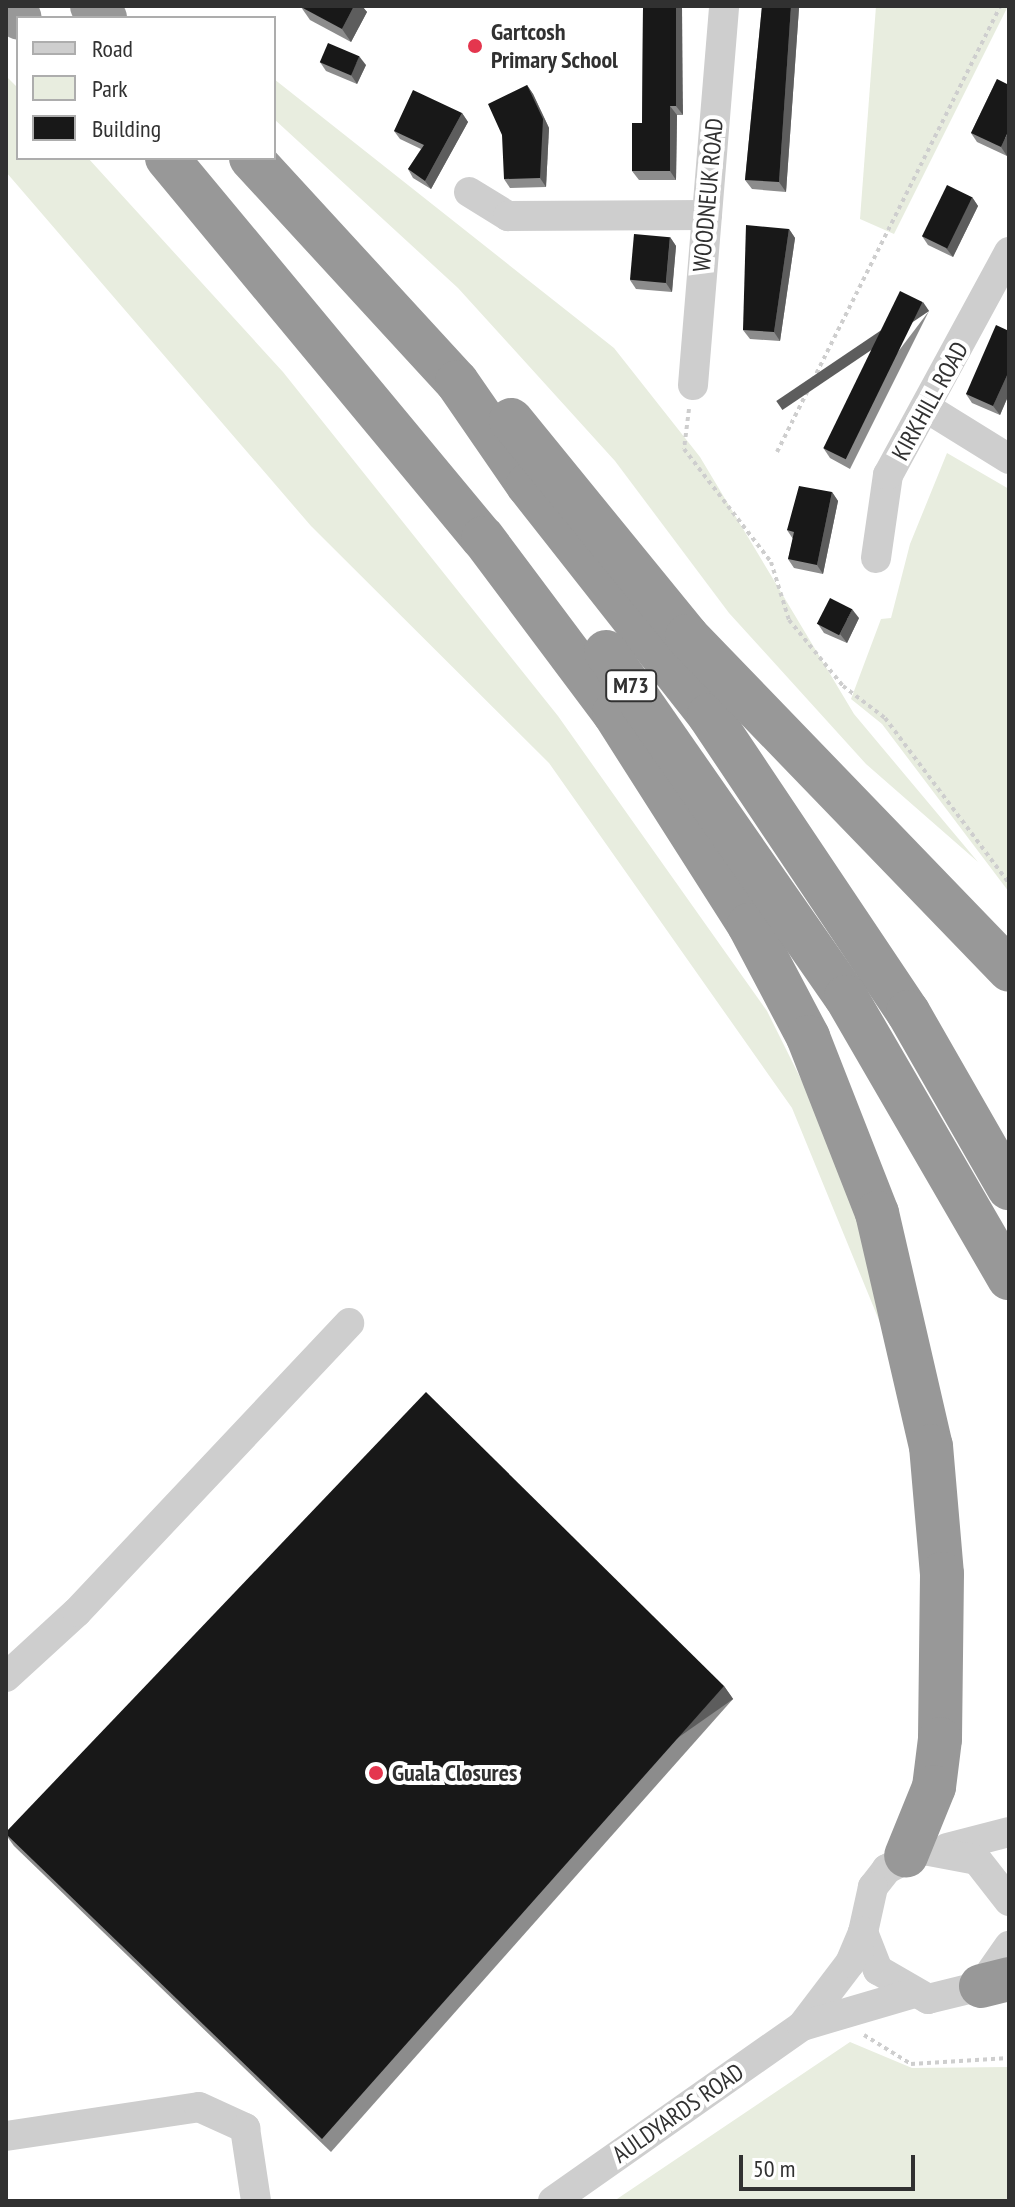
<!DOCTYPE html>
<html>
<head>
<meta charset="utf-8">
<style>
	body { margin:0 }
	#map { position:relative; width:1015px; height:2207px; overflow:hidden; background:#fff; font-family:"PT Sans Narrow",sans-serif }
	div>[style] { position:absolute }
	.green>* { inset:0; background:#e8eddf }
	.path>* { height:4px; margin-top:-2px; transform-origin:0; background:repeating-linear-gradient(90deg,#cecece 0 4px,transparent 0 8px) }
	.minor>* { height:30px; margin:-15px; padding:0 15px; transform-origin:15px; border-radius:15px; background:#cecece }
	.highway>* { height:44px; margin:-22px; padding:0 22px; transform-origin:22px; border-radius:22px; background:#989898 }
	.wall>* { inset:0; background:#8c8c8c }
	.shaded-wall>* { inset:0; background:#5d5d5d; transform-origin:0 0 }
	.building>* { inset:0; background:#181818; transform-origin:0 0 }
	.dots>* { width:22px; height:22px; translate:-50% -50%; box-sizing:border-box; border:4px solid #fff; border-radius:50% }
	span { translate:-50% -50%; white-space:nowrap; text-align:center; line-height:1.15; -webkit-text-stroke:8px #fff; paint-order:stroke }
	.shield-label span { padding:2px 6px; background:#fff; border:2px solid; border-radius:6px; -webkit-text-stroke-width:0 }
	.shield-label { font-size:22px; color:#313131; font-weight:700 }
	.poi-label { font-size:24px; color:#313131; font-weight:700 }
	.left { translate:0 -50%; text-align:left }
	.street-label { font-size:24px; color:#313131 }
	.frame { position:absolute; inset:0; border:8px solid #313131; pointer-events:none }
	.legend { position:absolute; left:16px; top:16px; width:260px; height:144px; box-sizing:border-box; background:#fff; border:2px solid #adadad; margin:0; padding:10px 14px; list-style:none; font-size:24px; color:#313131 }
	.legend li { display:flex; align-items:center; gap:16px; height:40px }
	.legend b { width:40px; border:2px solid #adadad }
	.scale { position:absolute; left:739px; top:2155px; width:176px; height:36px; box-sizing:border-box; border:4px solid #313131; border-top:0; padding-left:10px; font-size:24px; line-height:28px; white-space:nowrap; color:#313131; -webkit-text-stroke:6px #fff; paint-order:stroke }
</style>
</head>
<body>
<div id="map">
	<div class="green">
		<div style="clip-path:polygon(876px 6px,1008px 6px,894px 234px,860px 219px)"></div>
		<div style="clip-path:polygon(6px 76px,18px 88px,18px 158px,88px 158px,283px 372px,558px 716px,767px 1011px,880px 1238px,890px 1347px,792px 1108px,549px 763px,311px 526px,6px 172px)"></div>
		<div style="clip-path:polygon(274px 79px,614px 348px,700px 457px,854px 714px,978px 862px,866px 764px,729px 613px,615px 461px,458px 288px,274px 119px)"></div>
		<div style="clip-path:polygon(947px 453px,1009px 489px,1009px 892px,882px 724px,851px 699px,881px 619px,891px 618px,910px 544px)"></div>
		<div style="clip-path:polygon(850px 2042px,912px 2068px,1009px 2067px,1009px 2201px,614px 2201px)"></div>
	</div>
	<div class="path">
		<div style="left:689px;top:409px;width:40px;rotate:97.1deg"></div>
		<div style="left:684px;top:449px;width:143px;rotate:52.4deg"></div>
		<div style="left:771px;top:562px;width:61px;rotate:72.8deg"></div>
		<div style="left:789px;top:620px;width:85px;rotate:50.7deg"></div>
		<div style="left:843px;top:686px;width:53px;rotate:37.3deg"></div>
		<div style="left:885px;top:718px;width:206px;rotate:53.1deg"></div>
		<div style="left:777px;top:452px;width:499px;rotate:-63.4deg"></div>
		<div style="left:864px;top:2035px;width:55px;rotate:31.7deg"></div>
		<div style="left:911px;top:2064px;width:98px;rotate:-3.5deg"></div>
	</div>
	<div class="minor">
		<div style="left:469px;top:192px;width:46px;rotate:31.6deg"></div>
		<div style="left:508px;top:216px;width:199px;rotate:-0.3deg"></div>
		<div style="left:693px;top:385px;width:380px;rotate:-85.3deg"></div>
		<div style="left:930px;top:410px;width:93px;rotate:31.8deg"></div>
		<div style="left:876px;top:558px;width:84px;rotate:-81.8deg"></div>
		<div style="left:888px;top:475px;width:254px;rotate:-61.5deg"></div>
		<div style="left:6px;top:1677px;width:96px;rotate:-42.5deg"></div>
		<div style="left:77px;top:1612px;width:397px;rotate:-46.7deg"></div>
		<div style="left:947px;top:1848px;width:64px;rotate:-14.5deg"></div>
		<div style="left:1009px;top:1901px;width:52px;rotate:-128deg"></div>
		<div style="left:977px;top:1860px;width:54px;rotate:-169.3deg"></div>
		<div style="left:924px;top:1850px;width:42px;rotate:152.8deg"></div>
		<div style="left:887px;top:1869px;width:23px;rotate:128deg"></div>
		<div style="left:873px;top:1887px;width:46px;rotate:102.5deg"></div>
		<div style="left:863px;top:1932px;width:41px;rotate:68.5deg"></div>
		<div style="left:878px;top:1970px;width:58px;rotate:30.1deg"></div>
		<div style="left:928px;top:1999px;width:55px;rotate:-13.8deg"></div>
		<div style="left:981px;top:1986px;width:49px;rotate:-55deg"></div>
		<div style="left:802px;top:2026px;width:79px;rotate:-52.7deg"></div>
		<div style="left:850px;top:1963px;width:34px;rotate:-67deg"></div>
		<div style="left:6px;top:2136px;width:195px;rotate:-8.5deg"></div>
		<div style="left:199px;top:2107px;width:51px;rotate:24.5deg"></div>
		<div style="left:245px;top:2128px;width:74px;rotate:81.4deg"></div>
		<div style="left:553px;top:2201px;width:304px;rotate:-35.1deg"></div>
		<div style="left:802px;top:2026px;width:114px;rotate:-16.4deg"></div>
	</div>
	<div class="highway">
		<div style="left:6px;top:6px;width:18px;rotate:41deg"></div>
		<div style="left:92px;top:6px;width:18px;rotate:43deg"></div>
		<div style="left:167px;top:158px;width:494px;rotate:50.3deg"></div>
		<div style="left:483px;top:538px;width:219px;rotate:53.2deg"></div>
		<div style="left:614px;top:713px;width:251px;rotate:57.5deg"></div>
		<div style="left:749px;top:925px;width:127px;rotate:62.2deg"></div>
		<div style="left:808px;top:1037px;width:189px;rotate:68.6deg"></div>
		<div style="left:877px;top:1213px;width:239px;rotate:77deg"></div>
		<div style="left:931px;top:1446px;width:128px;rotate:85.1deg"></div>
		<div style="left:942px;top:1574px;width:165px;rotate:90.7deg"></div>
		<div style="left:940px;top:1739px;width:48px;rotate:97.1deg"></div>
		<div style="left:934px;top:1787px;width:74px;rotate:112.1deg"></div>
		<div style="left:251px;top:158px;width:304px;rotate:47.4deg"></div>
		<div style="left:457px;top:382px;width:125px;rotate:55.4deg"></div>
		<div style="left:528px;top:485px;width:293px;rotate:51.8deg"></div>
		<div style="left:709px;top:715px;width:358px;rotate:56.2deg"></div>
		<div style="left:908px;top:1012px;width:203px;rotate:60.2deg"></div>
		<div style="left:511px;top:420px;width:279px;rotate:50.8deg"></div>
		<div style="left:687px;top:636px;width:464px;rotate:46deg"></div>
		<div style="left:606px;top:652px;width:420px;rotate:55.2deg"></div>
		<div style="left:846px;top:997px;width:325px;rotate:59.9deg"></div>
		<div style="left:981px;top:1986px;width:29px;rotate:-14deg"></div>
	</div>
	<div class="wall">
		<div style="clip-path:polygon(302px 6px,362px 6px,367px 12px,351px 42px,310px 20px,301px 7px)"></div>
		<div style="clip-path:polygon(643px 6px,683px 115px,677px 115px,676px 180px,639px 180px,632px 171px,642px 123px)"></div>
		<div style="clip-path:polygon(762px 6px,807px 6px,807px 8px,799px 8px,786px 192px,752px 189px,745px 180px)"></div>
		<div style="clip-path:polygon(320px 62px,366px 65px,357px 84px,326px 71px)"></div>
		<div style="clip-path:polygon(997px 79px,1007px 156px,977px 142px,971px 133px)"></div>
		<div style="clip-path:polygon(527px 85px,533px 94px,549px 128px,546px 187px,510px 188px,504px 179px)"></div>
		<div style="clip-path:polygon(462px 113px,468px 122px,431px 189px,413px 178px,408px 169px,421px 149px,400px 139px,394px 131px)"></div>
		<div style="clip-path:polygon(972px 197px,978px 206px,953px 257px,928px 245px,922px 236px)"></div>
		<div style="clip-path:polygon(789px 229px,795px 238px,780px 341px,750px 339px,743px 330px)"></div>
		<div style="clip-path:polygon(670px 237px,676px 246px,672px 292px,636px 289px,630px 280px)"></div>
		<div style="clip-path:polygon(929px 311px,850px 469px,830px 458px,824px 449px)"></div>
		<div style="clip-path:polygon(1009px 331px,1009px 394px,1000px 415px,972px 403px,966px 394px)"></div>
		<div style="clip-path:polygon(832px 492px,838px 501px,823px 574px,794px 568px,788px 559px,793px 539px,787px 530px)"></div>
		<div style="clip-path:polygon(859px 618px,847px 643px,824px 633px,818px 624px)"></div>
		<div style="clip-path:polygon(724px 1686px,733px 1699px,331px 2152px,14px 1846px,6px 1835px)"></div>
	</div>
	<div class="shaded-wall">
		<div style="clip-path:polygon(354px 6px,362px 6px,367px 12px,351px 42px,342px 29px)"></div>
		<div style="clip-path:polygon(676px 6px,682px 6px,683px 115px,676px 106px)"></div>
		<div style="clip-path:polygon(791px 6px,797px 6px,799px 8px,786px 192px,779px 182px)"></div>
		<div style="clip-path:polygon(359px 56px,366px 65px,357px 84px,351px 75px)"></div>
		<div style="clip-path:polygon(527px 85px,533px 94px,549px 128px,546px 187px,540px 178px)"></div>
		<div style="clip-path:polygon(670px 106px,677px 115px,676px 180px,670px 171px)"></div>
		<div style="clip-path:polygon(462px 113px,468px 122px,431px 189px,425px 181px)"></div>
		<div style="clip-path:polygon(1009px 130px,1009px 152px,1007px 156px,1001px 147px)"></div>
		<div style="clip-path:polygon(972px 197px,978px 206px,953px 257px,946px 248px)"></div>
		<div style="clip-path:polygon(789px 229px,795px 238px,780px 341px,774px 332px)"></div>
		<div style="clip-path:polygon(670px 237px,676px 246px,672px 292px,666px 283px)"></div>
		<div style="left:923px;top:302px;width:11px;height:177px;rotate:56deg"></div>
		<div style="clip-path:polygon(1009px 371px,1009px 394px,1000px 415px,993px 406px)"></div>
		<div style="clip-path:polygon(832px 492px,838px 501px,823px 574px,817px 565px)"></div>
		<div style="clip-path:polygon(852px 609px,859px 618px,847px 643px,840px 634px)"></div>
		<div style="left:724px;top:1686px;width:16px;height:606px;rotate:55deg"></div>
	</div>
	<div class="building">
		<div style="clip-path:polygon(302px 6px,354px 6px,342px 29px,301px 7px)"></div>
		<div style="clip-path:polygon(643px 6px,676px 6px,676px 106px,670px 106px,670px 171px,632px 171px,632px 123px,642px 123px)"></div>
		<div style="clip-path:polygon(762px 6px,791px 6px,779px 182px,745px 180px)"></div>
		<div style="left:328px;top:43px;width:34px;height:21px;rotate:23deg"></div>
		<div style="clip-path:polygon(997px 79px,1009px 85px,1009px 130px,1001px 147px,971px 133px)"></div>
		<div style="clip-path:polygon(527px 85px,543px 119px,540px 178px,504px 179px,502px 135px,488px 104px)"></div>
		<div style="clip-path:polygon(413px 90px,462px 113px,425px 181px,408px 169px,424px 145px,394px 131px)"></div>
		<div style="left:947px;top:185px;width:28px;height:57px;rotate:26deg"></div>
		<div style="clip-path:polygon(746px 225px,789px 229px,774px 332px,743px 330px)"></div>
		<div style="left:634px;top:234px;width:36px;height:46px;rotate:5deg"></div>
		<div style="left:900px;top:291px;width:25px;height:175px;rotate:26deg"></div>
		<div style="clip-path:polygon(996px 325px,1009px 331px,1009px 371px,993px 406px,966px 394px)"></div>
		<div style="clip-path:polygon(799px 486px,832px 492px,817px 565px,788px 559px,794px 532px,787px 530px)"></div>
		<div style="left:830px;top:598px;width:25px;height:29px;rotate:27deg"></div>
		<div style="clip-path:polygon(426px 1392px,724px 1686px,322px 2139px,6px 1834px,6px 1832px)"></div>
	</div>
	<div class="dots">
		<div style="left:475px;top:46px;background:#e4364e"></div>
		<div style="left:376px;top:1773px;background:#e4364e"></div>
	</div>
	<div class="shield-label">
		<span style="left:631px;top:686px">M73</span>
	</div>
	<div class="poi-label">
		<span class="left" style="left:491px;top:46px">Gartcosh<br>Primary School</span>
		<span class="left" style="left:392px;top:1773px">Guala Closures</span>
	</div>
	<div class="street-label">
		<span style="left:708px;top:195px;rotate:-85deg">WOODNEUK ROAD</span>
		<span style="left:930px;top:401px;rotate:-61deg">KIRKHILL ROAD</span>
		<span style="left:678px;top:2113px;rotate:-35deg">AULDYARDS ROAD</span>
	</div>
	<div class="frame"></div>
	<ul class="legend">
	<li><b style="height:10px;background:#cecece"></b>Road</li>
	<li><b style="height:22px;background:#e8eddf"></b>Park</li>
	<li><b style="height:22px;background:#181818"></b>Building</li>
	</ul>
	<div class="scale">50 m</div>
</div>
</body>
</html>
